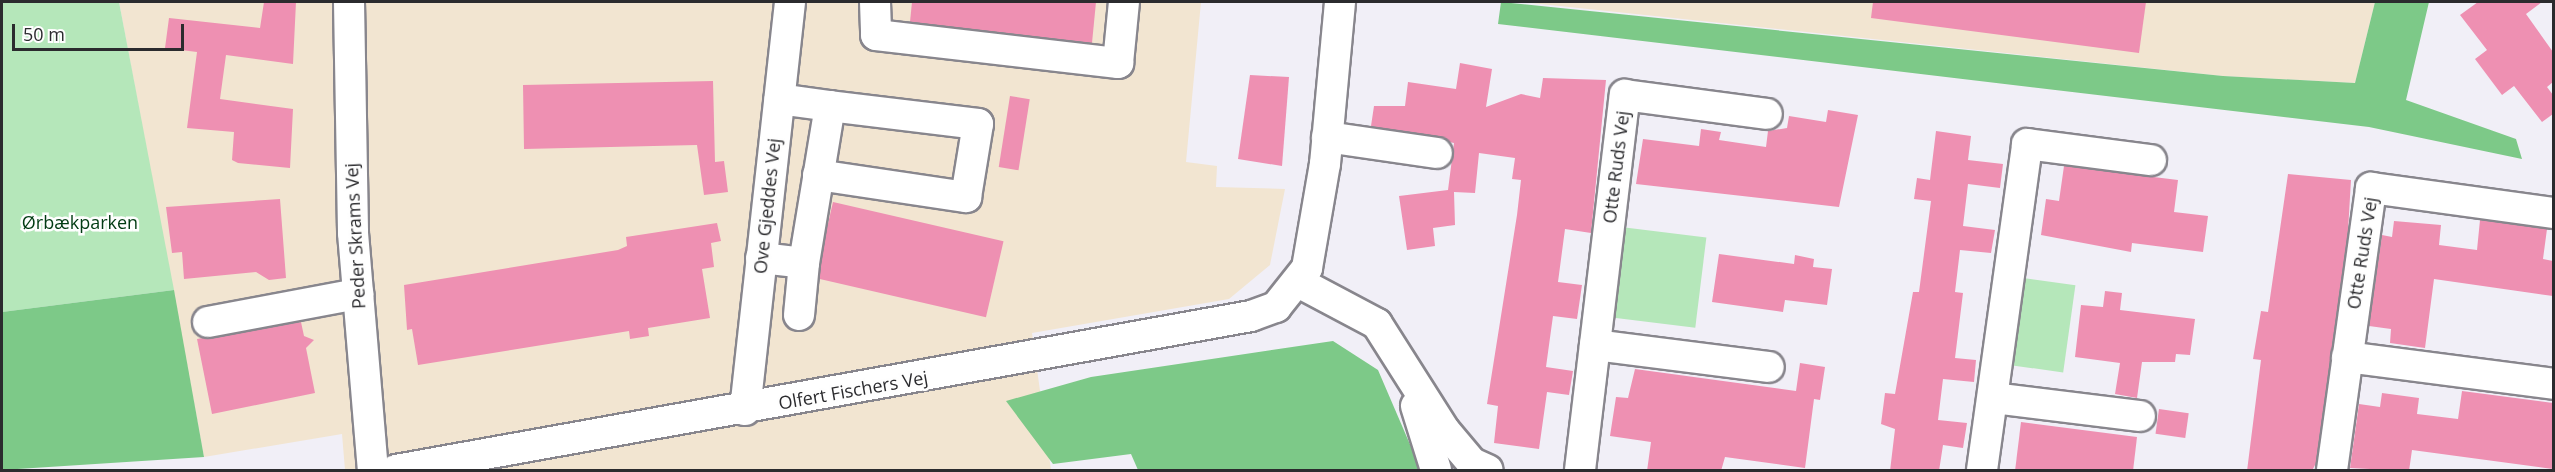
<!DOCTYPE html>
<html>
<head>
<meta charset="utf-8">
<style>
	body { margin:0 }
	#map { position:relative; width:2555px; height:472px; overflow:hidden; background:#f1eff7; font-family:"Open Sans",sans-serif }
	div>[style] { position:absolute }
	.industrial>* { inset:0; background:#f2e5d1 }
	.green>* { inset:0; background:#b5e7ba; transform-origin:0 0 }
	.forest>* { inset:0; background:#7dc988 }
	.building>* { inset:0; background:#ee90b2; transform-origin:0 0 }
	.roads { filter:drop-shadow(2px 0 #88868d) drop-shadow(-2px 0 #88868d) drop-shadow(0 2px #88868d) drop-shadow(0 -2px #88868d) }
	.minor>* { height:30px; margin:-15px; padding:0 15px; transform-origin:15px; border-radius:15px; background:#fff }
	span { translate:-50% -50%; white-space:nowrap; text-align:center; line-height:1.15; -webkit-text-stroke:5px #fefefe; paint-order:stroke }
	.street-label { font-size:18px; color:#2b2b2e }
	.park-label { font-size:18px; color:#003b12 }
	.frame { position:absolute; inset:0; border:3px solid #2b2b2e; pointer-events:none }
	.scale { position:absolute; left:12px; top:24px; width:172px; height:27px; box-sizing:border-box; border:3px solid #2b2b2e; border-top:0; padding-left:8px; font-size:18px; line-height:21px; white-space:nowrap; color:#2b2b2e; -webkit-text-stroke:4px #fefefe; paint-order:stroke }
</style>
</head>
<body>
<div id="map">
	<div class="industrial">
		<div style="clip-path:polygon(119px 2px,1201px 2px,1186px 162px,1217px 166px,1216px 187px,1285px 189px,1270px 265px,1229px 299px,1032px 333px,1051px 470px,345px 470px,342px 434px,204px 457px)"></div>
		<div style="clip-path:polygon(1522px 2px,2375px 2px,2355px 83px,2223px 76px)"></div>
	</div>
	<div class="green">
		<div style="clip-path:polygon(2px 2px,119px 2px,174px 290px,2px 312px)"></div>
		<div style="left:1621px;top:227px;width:86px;height:91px;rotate:7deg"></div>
		<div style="left:2016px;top:277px;width:60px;height:88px;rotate:8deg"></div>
	</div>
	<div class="forest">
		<div style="clip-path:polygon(1501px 2px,2223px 76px,2355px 83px,2375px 2px,2429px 2px,2406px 100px,2516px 139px,2522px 159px,2369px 127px,1498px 24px)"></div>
		<div style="clip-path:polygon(174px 290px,204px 457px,2px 470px,2px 312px)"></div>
		<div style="clip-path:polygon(1333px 341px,1378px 370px,1421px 470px,1138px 470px,1131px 454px,1053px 464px,1006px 401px,1091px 377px)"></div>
	</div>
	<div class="building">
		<div style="clip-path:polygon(264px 2px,296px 2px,293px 64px,226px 55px,220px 99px,293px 109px,290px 168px,238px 163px,232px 160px,234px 132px,187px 128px,197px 52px,165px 48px,169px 18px,260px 28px)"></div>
		<div style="clip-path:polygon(912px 2px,1096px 2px,1092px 43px,910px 22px)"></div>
		<div style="clip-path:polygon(1873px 2px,2146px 2px,2139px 53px,1871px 18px)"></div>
		<div style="clip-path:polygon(2478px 2px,2542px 2px,2526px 14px,2553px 52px,2553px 82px,2547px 87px,2553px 95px,2553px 114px,2542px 122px,2514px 86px,2502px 95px,2475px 59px,2487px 50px,2460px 15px)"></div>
		<div style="clip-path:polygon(1460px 63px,1492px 69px,1486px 107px,1521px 94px,1540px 98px,1543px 78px,1606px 80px,1591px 233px,1565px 229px,1558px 282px,1582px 285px,1577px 319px,1553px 316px,1549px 345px,1546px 367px,1573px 371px,1569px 395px,1547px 392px,1539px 449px,1494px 443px,1498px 406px,1487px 404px,1517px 215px,1521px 180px,1512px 179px,1515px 158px,1479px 153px,1475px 193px,1454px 192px,1455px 225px,1433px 228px,1435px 246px,1407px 250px,1399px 196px,1448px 190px,1454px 143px,1371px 126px,1374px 106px,1405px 106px,1408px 82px,1456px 89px)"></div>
		<div style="clip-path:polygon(1250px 75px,1289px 77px,1282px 166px,1238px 159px)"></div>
		<div style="clip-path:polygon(713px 81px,715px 162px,724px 161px,728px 192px,704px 195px,697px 145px,524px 149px,523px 85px)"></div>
		<div style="left:1010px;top:96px;width:20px;height:72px;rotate:9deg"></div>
		<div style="clip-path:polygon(1828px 110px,1858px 115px,1839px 207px,1636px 184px,1643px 139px,1699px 146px,1701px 129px,1721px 132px,1719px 140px,1766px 147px,1768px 131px,1787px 128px,1789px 116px,1826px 122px)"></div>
		<div style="clip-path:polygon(1936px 131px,1971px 136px,1968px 160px,2003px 164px,2000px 188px,1968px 184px,1963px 226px,1995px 230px,1991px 253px,1960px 250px,1955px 292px,1963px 293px,1955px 358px,1976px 360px,1974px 382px,1943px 379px,1938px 420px,1967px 423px,1963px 448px,1943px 445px,1939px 471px,1890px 471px,1895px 429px,1881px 424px,1885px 393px,1895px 394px,1913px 292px,1919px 292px,1931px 201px,1914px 199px,1917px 178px,1930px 180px)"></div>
		<div style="clip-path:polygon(2064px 166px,2178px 180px,2174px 212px,2208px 216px,2203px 252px,2132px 243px,2131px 252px,2041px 235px,2046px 199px,2059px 201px)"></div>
		<div style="clip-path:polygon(2288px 174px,2351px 180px,2348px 231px,2316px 463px,2312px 471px,2247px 471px,2261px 360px,2253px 359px,2261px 311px,2268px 312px)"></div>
		<div style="clip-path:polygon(280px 199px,286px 278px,269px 280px,256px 272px,184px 279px,182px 252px,172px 253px,166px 207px)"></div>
		<div style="left:833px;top:202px;width:175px;height:78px;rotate:13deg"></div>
		<div style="clip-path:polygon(2480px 220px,2547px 229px,2543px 259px,2553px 261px,2553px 296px,2434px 279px,2425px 348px,2390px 343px,2391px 329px,2369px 326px,2382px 235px,2392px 237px,2394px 221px,2441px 225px,2439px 245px,2477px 250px)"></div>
		<div style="clip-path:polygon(717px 223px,721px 241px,711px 243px,714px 267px,702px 269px,710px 318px,648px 328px,649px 336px,630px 339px,629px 331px,418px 365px,412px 329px,407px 330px,404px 285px,618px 250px,627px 246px,626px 237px)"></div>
		<div style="clip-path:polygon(1719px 254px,1794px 264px,1795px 255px,1814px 259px,1813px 267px,1832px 269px,1827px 305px,1785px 300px,1783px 312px,1712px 302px)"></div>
		<div style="clip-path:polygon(2105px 291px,2122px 293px,2120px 310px,2195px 319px,2190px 355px,2176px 354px,2175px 362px,2142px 362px,2137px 398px,2115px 394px,2120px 363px,2075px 357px,2081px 305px,2103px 307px)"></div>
		<div style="clip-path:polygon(301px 322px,304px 336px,314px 340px,306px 348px,315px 393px,212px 414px,197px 339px)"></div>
		<div style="clip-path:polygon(1800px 363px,1825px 367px,1820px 400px,1814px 399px,1805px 468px,1725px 457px,1721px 471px,1647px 471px,1651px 442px,1610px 436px,1616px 397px,1628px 398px,1635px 369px,1796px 391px)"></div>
		<div style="clip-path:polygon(2462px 391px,2553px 403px,2553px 469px,2412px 450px,2409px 471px,2350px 468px,2359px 404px,2380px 407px,2382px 393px,2419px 398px,2417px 414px,2458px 419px)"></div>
		<div style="left:2159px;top:409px;width:30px;height:25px;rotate:8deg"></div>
		<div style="clip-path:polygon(2021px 422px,2137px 437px,2133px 471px,2015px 471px)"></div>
	</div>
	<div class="roads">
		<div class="minor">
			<div style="left:349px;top:2px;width:231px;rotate:89deg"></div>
			<div style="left:353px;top:233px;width:238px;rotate:85.2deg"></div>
			<div style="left:875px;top:2px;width:33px;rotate:88deg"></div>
			<div style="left:876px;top:35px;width:244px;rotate:6.6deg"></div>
			<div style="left:1118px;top:63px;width:61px;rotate:-84.4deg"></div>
			<div style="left:1327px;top:137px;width:111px;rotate:8.3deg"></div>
			<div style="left:818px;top:175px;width:150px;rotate:8.5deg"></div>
			<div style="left:966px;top:197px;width:74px;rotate:-80.7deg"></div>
			<div style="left:978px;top:124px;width:149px;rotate:-173.1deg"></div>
			<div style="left:761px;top:258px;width:43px;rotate:6.6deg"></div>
			<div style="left:804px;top:263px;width:159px;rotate:-80.6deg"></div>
			<div style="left:830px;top:106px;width:51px;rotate:-172.2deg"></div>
			<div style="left:1300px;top:283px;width:87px;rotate:28deg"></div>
			<div style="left:1377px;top:324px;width:127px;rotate:57.6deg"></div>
			<div style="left:1445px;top:431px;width:42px;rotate:49.8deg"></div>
			<div style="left:1472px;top:463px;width:17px;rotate:24deg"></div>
			<div style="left:799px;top:315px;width:52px;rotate:-84.5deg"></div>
			<div style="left:208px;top:322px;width:153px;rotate:-10.6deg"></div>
			<div style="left:1595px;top:345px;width:175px;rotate:7.2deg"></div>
			<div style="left:2347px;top:357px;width:209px;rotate:7.4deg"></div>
			<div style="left:1993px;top:398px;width:148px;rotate:7deg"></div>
			<div style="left:1416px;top:406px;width:67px;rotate:72.6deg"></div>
			<div style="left:745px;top:410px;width:410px;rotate:-83.7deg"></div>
			<div style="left:396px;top:470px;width:869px;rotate:-10.21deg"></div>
			<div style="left:1251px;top:316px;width:27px;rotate:-20deg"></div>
			<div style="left:1276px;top:307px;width:50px;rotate:-51.5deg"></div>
			<div style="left:1307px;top:268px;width:106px;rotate:-80.2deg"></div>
			<div style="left:1325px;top:164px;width:163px;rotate:-84.7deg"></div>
			<div style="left:1580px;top:470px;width:378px;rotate:-83.2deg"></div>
			<div style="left:1625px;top:95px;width:143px;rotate:7.6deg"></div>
			<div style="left:1982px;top:470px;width:329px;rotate:-82.1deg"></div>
			<div style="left:2027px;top:144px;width:125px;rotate:7.4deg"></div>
			<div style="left:2332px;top:470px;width:285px;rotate:-82.1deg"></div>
			<div style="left:2371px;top:188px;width:185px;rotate:7.8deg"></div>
		</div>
	</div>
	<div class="street-label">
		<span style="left:1616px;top:167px;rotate:-83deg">Otte Ruds Vej</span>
		<span style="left:767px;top:206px;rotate:-84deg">Ove Gjeddes Vej</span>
		<span style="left:355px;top:236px;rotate:-93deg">Peder Skrams Vej</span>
		<span style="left:2362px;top:253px;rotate:-81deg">Otte Ruds Vej</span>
		<span style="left:853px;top:390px;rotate:-10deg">Olfert Fischers Vej</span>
	</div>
	<div class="park-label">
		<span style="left:80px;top:222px">Ørbækparken</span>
	</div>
	<div class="frame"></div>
	<div class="scale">50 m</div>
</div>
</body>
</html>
